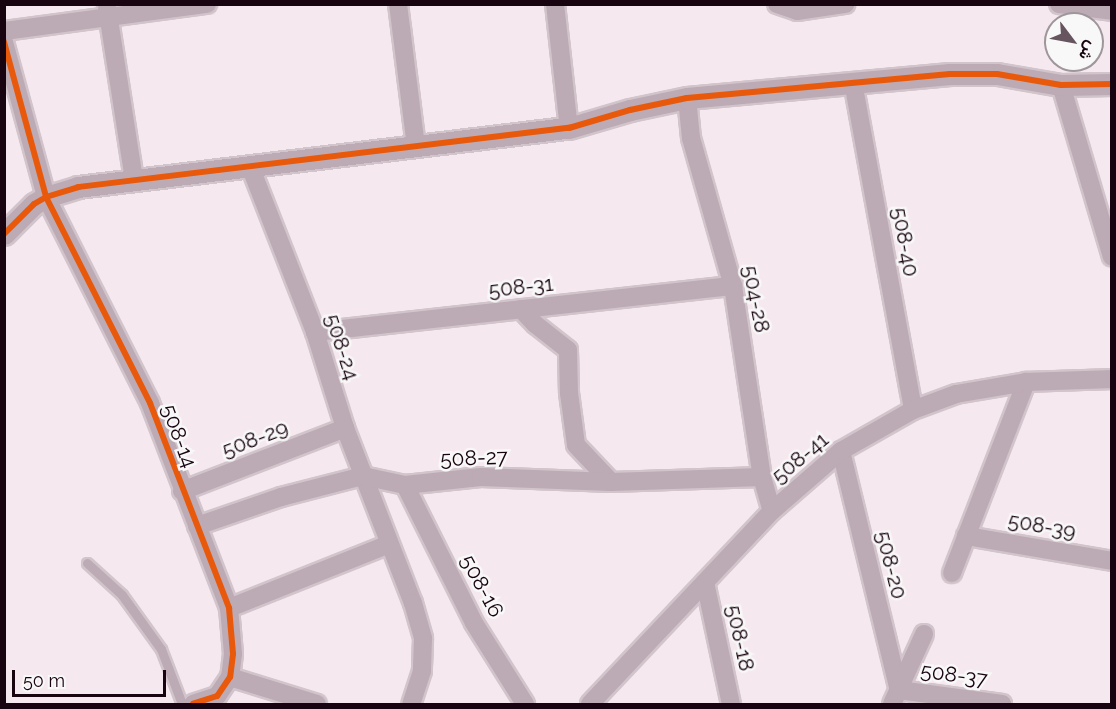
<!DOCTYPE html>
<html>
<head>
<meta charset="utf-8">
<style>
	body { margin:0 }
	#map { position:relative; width:1116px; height:709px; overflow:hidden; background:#f6e8ef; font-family:Raleway,Vazirmatn,sans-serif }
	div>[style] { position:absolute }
	.roads { filter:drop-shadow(2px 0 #d2c4cb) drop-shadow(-2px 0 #d2c4cb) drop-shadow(0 2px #d2c4cb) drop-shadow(0 -2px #d2c4cb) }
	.service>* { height:9px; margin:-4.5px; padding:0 4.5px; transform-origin:4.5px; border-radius:4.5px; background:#bcaab4 }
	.minor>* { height:18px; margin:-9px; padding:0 9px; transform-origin:9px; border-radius:9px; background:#bcaab4 }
	.tertiary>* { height:21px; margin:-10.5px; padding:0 10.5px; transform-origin:10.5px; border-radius:10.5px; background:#bcaab4 }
	.cycleway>* { height:6px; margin:-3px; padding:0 3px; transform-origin:3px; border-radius:3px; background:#e8590c }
	span { translate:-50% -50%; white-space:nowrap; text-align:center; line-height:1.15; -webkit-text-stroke:5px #f8f8f8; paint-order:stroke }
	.street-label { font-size:21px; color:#180410 }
	.frame { position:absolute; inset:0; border:6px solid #180410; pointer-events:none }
	.north { position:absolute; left:1044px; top:12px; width:60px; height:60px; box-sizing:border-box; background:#f8f8f8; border:2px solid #9e969b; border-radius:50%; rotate:122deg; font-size:16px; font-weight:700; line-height:24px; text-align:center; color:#180410 }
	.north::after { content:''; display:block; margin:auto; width:21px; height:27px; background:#66545e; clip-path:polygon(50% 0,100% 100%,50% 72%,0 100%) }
	.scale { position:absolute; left:12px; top:670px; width:154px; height:27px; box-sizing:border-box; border:3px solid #180410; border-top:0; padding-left:8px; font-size:18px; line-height:21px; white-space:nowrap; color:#180410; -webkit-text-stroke:4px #f8f8f8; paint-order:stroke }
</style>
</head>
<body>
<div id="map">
	<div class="roads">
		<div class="service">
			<div style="left:87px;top:563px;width:47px;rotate:42.4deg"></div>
			<div style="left:122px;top:595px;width:67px;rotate:54.2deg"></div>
			<div style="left:161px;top:649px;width:59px;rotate:69.1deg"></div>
		</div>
		<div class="minor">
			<div style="left:398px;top:4px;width:143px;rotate:82.8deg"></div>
			<div style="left:555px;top:4px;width:125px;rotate:83.6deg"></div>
			<div style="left:777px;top:4px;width:21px;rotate:19deg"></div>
			<div style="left:797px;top:11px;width:49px;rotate:-8.3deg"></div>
			<div style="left:1059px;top:4px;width:53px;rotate:7.5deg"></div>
			<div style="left:107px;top:7px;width:175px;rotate:81.1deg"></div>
			<div style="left:4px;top:31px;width:205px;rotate:-7.6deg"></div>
			<div style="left:4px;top:42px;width:161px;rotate:74.8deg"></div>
			<div style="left:46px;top:197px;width:231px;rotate:63.2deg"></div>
			<div style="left:150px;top:403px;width:220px;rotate:68.9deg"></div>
			<div style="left:229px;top:608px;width:46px;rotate:85deg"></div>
			<div style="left:233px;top:654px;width:23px;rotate:97deg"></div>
			<div style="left:230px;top:677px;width:23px;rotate:124deg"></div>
			<div style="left:217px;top:696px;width:25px;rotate:162deg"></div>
			<div style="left:853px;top:82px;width:333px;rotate:79.6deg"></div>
			<div style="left:1061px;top:85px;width:179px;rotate:73.5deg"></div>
			<div style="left:687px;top:98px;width:40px;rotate:84.3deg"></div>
			<div style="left:691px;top:138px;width:154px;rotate:74.2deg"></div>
			<div style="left:733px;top:286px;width:193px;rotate:81.4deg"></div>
			<div style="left:762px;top:477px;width:35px;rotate:74deg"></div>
			<div style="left:250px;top:166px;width:178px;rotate:68.6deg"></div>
			<div style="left:315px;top:332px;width:101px;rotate:72.6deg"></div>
			<div style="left:345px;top:428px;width:188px;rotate:68.8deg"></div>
			<div style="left:413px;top:603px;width:37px;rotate:74deg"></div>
			<div style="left:423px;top:639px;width:32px;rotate:92deg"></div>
			<div style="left:422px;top:671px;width:35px;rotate:108deg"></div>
			<div style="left:521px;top:309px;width:21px;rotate:47deg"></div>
			<div style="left:535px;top:324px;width:42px;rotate:38.2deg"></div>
			<div style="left:568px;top:350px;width:43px;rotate:88.7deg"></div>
			<div style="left:569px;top:393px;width:52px;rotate:82.3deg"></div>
			<div style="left:576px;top:445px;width:51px;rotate:46.6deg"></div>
			<div style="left:315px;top:332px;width:421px;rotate:-6.3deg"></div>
			<div style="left:841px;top:451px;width:246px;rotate:76.4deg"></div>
			<div style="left:899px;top:690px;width:104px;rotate:7.7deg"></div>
			<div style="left:405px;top:485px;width:154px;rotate:63.4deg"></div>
			<div style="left:474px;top:623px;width:96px;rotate:57.8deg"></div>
			<div style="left:182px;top:491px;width:175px;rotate:-21.1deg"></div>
			<div style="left:197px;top:526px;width:89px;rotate:-19deg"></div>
			<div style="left:281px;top:497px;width:85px;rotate:-14.4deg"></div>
			<div style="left:363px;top:476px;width:43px;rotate:12.1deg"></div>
			<div style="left:405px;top:485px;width:76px;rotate:-6deg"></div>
			<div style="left:481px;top:477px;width:130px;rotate:2.2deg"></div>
			<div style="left:611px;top:482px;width:151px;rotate:-1.9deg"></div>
			<div style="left:966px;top:536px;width:148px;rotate:9.7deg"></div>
			<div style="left:952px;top:573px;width:205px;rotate:-68.8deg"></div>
			<div style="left:705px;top:582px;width:125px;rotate:78deg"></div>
			<div style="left:229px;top:608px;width:172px;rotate:-21.8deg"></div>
			<div style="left:230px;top:677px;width:91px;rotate:17.2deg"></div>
			<div style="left:590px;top:704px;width:265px;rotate:-46.7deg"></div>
			<div style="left:772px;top:511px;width:91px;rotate:-41deg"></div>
			<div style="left:841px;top:451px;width:83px;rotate:-29.7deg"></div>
			<div style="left:913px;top:410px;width:46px;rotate:-20.4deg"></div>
			<div style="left:956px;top:394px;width:71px;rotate:-9.7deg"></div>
			<div style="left:1026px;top:382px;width:86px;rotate:-2deg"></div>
			<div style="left:892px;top:704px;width:77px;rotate:-65.4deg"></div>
		</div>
		<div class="tertiary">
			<div style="left:4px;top:234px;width:42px;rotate:-45deg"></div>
			<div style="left:34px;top:204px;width:14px;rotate:-30deg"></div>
			<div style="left:46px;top:197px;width:34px;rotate:-17deg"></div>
			<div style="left:78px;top:187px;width:495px;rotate:-6.9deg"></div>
			<div style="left:569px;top:128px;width:64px;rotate:-16.4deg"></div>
			<div style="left:630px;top:110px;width:58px;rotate:-11.9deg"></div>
			<div style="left:687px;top:98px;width:264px;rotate:-5.2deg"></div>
			<div style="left:950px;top:74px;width:47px"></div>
			<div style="left:997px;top:74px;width:65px;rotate:9.8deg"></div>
			<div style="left:1061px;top:85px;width:51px;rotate:-1.1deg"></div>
		</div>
	</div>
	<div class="cycleway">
		<div style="left:4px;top:42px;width:161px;rotate:74.8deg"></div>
		<div style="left:46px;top:197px;width:231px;rotate:63.2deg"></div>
		<div style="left:150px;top:403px;width:220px;rotate:68.9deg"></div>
		<div style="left:229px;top:608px;width:46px;rotate:85deg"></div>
		<div style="left:233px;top:654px;width:23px;rotate:97deg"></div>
		<div style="left:230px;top:677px;width:23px;rotate:124deg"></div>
		<div style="left:217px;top:696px;width:25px;rotate:162deg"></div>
		<div style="left:4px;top:234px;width:42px;rotate:-45deg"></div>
		<div style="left:34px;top:204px;width:14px;rotate:-30deg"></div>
		<div style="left:46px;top:197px;width:34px;rotate:-17deg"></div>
		<div style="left:78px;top:187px;width:495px;rotate:-6.9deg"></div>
		<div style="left:569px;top:128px;width:64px;rotate:-16.4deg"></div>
		<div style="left:630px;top:110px;width:58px;rotate:-11.9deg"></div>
		<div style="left:687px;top:98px;width:264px;rotate:-5.2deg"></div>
		<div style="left:950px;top:74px;width:47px"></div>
		<div style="left:997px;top:74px;width:65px;rotate:9.8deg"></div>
		<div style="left:1061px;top:85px;width:51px;rotate:-1.1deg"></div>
	</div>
	<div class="street-label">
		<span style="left:905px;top:242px;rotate:80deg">508-40</span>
		<span style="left:521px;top:287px;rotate:-6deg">508-31</span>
		<span style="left:756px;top:299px;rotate:79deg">504-28</span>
		<span style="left:342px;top:347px;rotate:72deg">508-24</span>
		<span style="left:179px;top:436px;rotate:70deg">508-14</span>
		<span style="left:255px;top:439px;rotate:-21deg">508-29</span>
		<span style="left:474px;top:458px;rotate:-2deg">508-27</span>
		<span style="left:800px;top:458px;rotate:-40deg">508-41</span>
		<span style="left:1042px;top:526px;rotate:10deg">508-39</span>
		<span style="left:891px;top:565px;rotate:76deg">508-20</span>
		<span style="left:482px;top:586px;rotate:62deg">508-16</span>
		<span style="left:740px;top:638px;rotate:78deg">508-18</span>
		<span style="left:954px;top:675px;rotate:8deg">508-37</span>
	</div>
	<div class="frame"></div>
	<div class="north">ش</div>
	<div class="scale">50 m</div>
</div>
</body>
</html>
